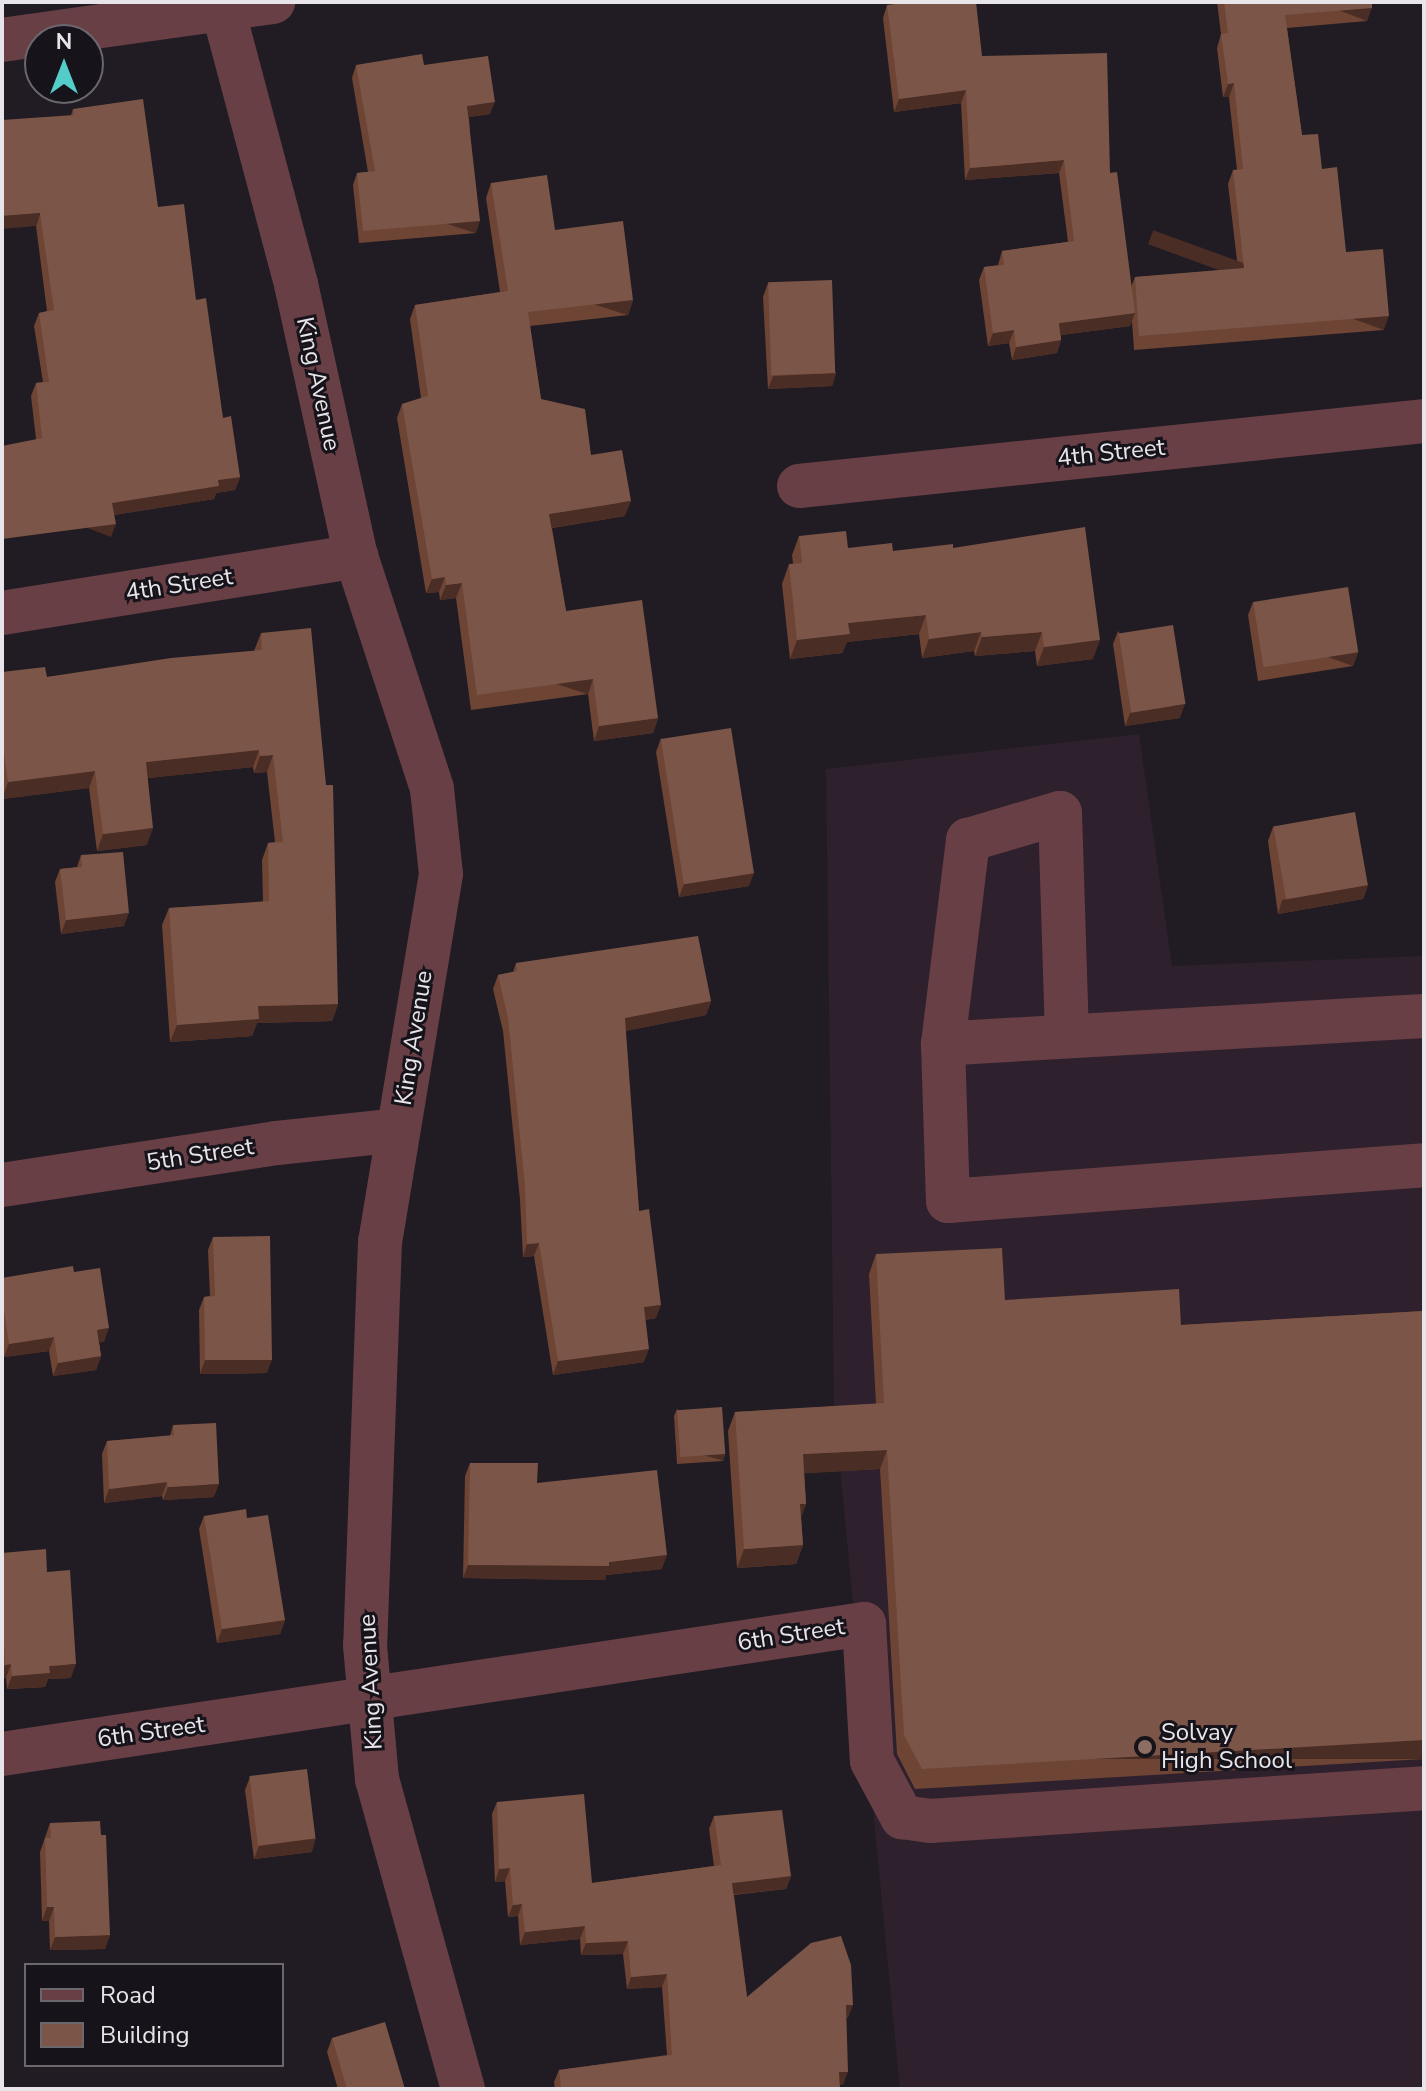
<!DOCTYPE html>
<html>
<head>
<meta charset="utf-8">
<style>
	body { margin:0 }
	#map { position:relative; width:1426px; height:2091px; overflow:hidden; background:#211c23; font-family:"Nunito Sans",sans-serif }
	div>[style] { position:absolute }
	.education>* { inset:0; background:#2e202c }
	.minor>* { height:44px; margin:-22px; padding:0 22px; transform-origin:22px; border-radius:22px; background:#693f46 }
	.wall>* { inset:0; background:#6e4434 }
	.shaded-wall>* { inset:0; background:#4a2d25; transform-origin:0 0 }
	.building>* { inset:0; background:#7b5547; transform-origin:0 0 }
	.dots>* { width:22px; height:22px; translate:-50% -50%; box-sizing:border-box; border:4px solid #17131a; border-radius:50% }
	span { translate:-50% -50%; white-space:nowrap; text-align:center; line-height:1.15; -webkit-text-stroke:6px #17131a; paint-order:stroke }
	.street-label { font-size:24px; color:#e8e5ea }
	.poi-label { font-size:24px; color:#e8e5ea }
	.left { translate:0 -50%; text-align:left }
	.frame { position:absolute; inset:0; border:4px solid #e8e5ea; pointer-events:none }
	.legend { position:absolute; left:24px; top:1963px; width:260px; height:104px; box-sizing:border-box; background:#17131a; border:2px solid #6b676d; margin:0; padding:10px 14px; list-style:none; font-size:24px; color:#e8e5ea }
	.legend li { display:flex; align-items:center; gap:16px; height:40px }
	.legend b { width:40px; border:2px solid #6b676d }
	.north { position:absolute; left:24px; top:24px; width:80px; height:80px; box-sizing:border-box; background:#17131a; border:2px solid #6b676d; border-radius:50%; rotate:0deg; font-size:22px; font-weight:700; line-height:32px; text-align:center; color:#e8e5ea }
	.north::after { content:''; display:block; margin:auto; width:28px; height:36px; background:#54cdc9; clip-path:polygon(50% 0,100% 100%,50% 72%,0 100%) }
</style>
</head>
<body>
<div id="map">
	<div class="education">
		<div style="clip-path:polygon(1139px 734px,1172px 966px,1424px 956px,1424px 2089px,900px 2089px,834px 1406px,826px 769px)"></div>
	</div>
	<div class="minor">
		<div style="left:221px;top:2px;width:292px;rotate:75.1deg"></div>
		<div style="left:296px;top:284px;width:279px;rotate:77.6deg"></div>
		<div style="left:356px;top:556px;width:245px;rotate:71.9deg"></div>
		<div style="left:432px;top:789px;width:85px;rotate:84deg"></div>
		<div style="left:441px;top:874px;width:372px;rotate:99.4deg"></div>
		<div style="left:380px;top:1241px;width:404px;rotate:92.1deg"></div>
		<div style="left:365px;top:1645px;width:135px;rotate:84.9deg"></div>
		<div style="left:377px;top:1779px;width:322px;rotate:74.5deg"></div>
		<div style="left:2px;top:40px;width:274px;rotate:-8deg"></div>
		<div style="left:799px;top:486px;width:628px;rotate:-5.94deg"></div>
		<div style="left:2px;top:613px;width:359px;rotate:-9.1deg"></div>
		<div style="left:1424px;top:1016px;width:482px;rotate:176.7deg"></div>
		<div style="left:943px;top:1044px;width:157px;rotate:88.2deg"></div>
		<div style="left:948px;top:1201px;width:477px;rotate:-4.3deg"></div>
		<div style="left:943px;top:1044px;width:206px;rotate:-83deg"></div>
		<div style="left:968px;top:840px;width:96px;rotate:-16.4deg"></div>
		<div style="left:1060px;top:813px;width:223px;rotate:88.2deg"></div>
		<div style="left:2px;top:1185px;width:278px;rotate:-8.7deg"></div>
		<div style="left:277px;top:1143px;width:122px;rotate:-6.1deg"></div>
		<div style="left:2px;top:1754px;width:872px;rotate:-8.58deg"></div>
		<div style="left:864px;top:1624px;width:137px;rotate:86.7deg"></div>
		<div style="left:872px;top:1761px;width:64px;rotate:61.8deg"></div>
		<div style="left:902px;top:1817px;width:28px;rotate:8deg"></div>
		<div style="left:930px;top:1821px;width:495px;rotate:-3.8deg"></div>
	</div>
	<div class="wall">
		<div style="clip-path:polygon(1217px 2px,1372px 2px,1367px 21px,1287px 28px,1302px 135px,1322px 169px,1346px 252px,1384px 330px,1134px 350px,1132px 321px,1130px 326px,1061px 335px,1061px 340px,1057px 353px,1012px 360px,1009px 343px,988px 346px,979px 280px,984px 267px,998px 265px,1002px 251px,1068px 242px,1059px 173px,965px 180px,961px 103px,894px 112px,883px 18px,887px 5px,982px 56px,1110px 173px,1131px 287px,1135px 277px,1238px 269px,1228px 184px,1233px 170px,1237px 170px,1229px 97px,1223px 97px,1217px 48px,1221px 34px)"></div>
		<div style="clip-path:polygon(356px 65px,424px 65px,490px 114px,469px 117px,476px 233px,359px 243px,353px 185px,357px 173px,368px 172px,352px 78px)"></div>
		<div style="clip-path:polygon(73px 109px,158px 207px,196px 300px,223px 418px,240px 477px,235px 490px,216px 493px,214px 499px,114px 515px,111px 537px,36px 439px,31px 396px,36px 383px,43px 382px,34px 326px,39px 313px,47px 311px,36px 226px)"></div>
		<div style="clip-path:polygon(491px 183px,555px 230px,633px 300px,628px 315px,530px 326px,541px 399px,591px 455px,625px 516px,552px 528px,566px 611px,658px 718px,653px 733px,594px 741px,588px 694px,471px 710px,456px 598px,440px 600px,439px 592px,426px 593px,397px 418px,402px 404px,421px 398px,410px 319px,415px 305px,500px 292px,486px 198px)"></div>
		<div style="clip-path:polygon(768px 283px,836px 373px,832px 386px,768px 389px,763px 297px)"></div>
		<div style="clip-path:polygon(799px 536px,848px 548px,893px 551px,953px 548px,1093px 659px,1037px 666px,1035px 651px,975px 656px,974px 651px,922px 658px,919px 634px,847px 642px,842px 653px,790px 659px,782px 584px,789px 564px,793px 564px,792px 555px)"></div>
		<div style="clip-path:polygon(1253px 602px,1358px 652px,1353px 666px,1258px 681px,1248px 615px)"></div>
		<div style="clip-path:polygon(1118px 631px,1180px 718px,1125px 726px,1113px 644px)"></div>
		<div style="clip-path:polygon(261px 633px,338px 1004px,332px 1021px,257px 1023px,252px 1036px,170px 1042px,162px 925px,169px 908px,263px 902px,262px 860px,268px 843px,275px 842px,267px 772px,254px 773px,253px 767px,148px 778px,147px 845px,97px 851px,89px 788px,2px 799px,2px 672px,47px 677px,254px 651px)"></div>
		<div style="clip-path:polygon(661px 738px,749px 886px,679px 897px,656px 752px)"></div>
		<div style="clip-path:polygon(1273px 827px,1368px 885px,1363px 899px,1278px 914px,1268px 841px)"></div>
		<div style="clip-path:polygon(81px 855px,124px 926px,61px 934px,55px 882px,60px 869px,77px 867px)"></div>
		<div style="clip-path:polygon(516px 963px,711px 1001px,706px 1015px,625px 1031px,639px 1211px,656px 1318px,645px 1320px,644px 1362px,553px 1375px,534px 1256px,523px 1257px,520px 1200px,503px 1031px,493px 989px,498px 975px,513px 972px)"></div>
		<div style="clip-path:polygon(213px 1237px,267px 1373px,200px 1374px,199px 1310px,204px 1297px,210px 1296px,208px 1250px)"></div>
		<div style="clip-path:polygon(876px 1254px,1005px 1300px,1181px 1325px,1424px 1311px,1424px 1759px,915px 1789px,897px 1754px,880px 1469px,804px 1473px,806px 1504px,801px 1517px,803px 1545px,796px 1564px,737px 1568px,728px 1431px,735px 1412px,876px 1404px,869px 1274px)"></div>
		<div style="clip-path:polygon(74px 1272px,104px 1342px,99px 1342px,101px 1356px,96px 1370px,53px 1376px,49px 1351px,4px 1357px,2px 1342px,2px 1278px)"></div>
		<div style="clip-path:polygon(677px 1409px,725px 1454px,723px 1461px,677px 1464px,674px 1416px)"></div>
		<div style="clip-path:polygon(173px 1425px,214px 1497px,163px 1500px,162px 1496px,104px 1503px,102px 1454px,107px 1441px,170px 1436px)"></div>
		<div style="clip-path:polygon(470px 1463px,537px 1483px,662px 1569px,606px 1575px,605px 1580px,463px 1578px,465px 1476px)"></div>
		<div style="clip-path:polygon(204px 1516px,247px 1518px,285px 1620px,280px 1634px,217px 1643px,199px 1529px)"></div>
		<div style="clip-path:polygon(2px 1553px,47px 1572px,71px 1678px,48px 1679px,45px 1687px,7px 1689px,6px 1678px,2px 1678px)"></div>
		<div style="clip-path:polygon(250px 1777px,312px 1852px,254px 1859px,245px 1790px)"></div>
		<div style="clip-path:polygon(497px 1802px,592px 1883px,714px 1866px,709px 1829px,714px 1816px,791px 1876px,786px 1889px,734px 1895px,747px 1997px,848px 2018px,846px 2018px,843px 2085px,840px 2085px,840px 2089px,555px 2089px,554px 2082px,559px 2070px,667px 2055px,662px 1987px,627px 1989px,623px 1954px,581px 1955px,580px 1939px,520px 1945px,518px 1916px,508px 1917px,505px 1881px,495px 1882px,492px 1814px)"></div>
		<div style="clip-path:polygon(50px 1823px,110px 1935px,105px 1949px,50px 1950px,49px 1921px,42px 1921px,40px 1852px)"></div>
		<div style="clip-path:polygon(332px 2038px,405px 2089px,338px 2089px,327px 2052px)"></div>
	</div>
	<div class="shaded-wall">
		<div style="left:1372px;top:8px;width:14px;height:87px;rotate:111deg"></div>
		<div style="clip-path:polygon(1234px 83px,1229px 97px,1223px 97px,1228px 84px)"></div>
		<div style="clip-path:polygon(966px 90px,961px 103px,894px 112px,899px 99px)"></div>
		<div style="clip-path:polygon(495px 102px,490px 114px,463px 118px,467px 106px)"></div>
		<div style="clip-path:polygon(1064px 160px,1059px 173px,965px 180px,970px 168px)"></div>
		<div style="clip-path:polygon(40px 213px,36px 226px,2px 229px,2px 216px)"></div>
		<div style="left:480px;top:221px;width:13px;height:117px;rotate:108deg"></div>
		<div style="left:633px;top:300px;width:16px;height:106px;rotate:108deg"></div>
		<div style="clip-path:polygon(1135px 313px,1130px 326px,1054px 336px,1059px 323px)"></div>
		<div style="left:1389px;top:316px;width:15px;height:251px;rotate:110deg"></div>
		<div style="clip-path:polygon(1014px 330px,1009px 343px,988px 346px,993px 333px)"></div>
		<div style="clip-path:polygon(1061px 340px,1057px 353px,1012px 360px,1016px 347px)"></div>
		<div style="clip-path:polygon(836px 373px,832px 386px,768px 389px,773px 376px)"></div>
		<div style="clip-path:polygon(240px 477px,235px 490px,216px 493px,214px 499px,108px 516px,112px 503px,218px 480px)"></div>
		<div style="clip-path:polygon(631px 501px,625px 516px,544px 529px,549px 514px)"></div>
		<div style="left:116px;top:524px;width:14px;height:115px;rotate:111deg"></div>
		<div style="clip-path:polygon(445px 577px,439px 592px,426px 593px,432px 579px)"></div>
		<div style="clip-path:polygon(462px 583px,456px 598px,440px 600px,446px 585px)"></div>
		<div style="clip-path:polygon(926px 615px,919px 634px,847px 642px,842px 653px,790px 659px,797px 640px,848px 623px)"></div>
		<div style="clip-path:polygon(981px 632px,974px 651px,922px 658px,929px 639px)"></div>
		<div style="clip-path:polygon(1042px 632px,1035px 651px,975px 656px,982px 637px)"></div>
		<div style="clip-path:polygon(1100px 640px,1093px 659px,1037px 666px,1044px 647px)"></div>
		<div style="left:1358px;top:652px;width:15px;height:96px;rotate:110deg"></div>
		<div style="left:593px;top:679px;width:16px;height:117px;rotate:108deg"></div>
		<div style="clip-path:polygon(1185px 704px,1180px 718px,1125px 726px,1130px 713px)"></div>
		<div style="clip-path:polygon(658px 718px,653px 733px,594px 741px,599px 726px)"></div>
		<div style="clip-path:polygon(259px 750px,253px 767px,139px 779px,146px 762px)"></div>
		<div style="clip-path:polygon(273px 755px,267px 772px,254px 773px,260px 756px)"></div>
		<div style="clip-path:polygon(95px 771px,89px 788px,2px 799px,8px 782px)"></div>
		<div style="clip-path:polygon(153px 828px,147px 845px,97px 851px,103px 834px)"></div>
		<div style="clip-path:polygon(754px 873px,749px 886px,679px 897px,684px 884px)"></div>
		<div style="clip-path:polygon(1368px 885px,1363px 899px,1278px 914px,1282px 900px)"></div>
		<div style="clip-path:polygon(129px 913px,124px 926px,61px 934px,66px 920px)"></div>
		<div style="clip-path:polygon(711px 1001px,706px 1015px,620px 1032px,625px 1018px)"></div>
		<div style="clip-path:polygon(338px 1004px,332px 1021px,257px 1023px,252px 1036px,170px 1042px,177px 1025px,258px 1006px)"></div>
		<div style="clip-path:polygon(539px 1243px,534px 1256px,523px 1257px,527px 1244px)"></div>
		<div style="clip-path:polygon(661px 1305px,656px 1318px,639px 1321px,644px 1307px)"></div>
		<div style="clip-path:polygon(109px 1328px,104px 1342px,93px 1343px,97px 1330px)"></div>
		<div style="clip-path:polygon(54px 1337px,49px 1351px,4px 1357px,9px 1344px)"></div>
		<div style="clip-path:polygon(649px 1349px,644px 1362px,553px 1375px,558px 1361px)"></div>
		<div style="clip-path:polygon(101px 1356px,96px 1370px,53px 1376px,58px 1363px)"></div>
		<div style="clip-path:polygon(205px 1360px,272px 1360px,267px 1373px,200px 1374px)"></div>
		<div style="clip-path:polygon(887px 1450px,880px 1469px,796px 1474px,803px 1454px)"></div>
		<div style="left:725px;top:1454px;width:7px;height:45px;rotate:106deg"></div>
		<div style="clip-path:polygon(167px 1482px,162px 1496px,104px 1503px,109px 1489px)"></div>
		<div style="clip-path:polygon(219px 1484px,214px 1497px,163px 1500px,168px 1487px)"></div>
		<div style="clip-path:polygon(800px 1504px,806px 1504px,799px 1523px)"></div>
		<div style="clip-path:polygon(803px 1545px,796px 1564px,737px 1568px,744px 1549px)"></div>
		<div style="clip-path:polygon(667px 1555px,662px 1569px,606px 1575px,605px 1580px,463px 1578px,468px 1565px,609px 1562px)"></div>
		<div style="clip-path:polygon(285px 1620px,280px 1634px,217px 1643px,222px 1629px)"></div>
		<div style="clip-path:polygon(11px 1664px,6px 1678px,2px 1678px,2px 1673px,5px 1665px)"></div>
		<div style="clip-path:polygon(76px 1664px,71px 1678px,48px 1679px,45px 1687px,7px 1689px,12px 1676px,49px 1666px)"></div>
		<div style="left:1424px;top:1740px;width:19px;height:503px;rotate:90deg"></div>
		<div style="clip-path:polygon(316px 1838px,312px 1852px,254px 1859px,259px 1846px)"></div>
		<div style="clip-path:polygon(510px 1868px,505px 1881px,495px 1882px,499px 1869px)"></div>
		<div style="clip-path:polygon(791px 1876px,786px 1889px,728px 1895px,732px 1883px)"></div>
		<div style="clip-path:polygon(522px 1904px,518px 1916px,508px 1917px,513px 1905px)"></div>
		<div style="clip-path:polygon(47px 1907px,54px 1907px,49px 1921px,42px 1921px)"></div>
		<div style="clip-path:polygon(585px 1926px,580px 1939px,520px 1945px,525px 1932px)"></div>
		<div style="clip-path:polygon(110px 1935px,105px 1949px,50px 1950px,55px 1937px)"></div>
		<div style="clip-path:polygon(628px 1941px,623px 1954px,581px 1955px,586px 1943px)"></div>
		<div style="clip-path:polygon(667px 1974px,662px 1987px,627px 1989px,631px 1977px)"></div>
		<div style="clip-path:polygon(846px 2005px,853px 2005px,848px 2018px,841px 2018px)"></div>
		<div style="clip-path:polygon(839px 2072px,848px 2072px,843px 2085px,835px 2085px)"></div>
	</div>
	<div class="building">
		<div style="clip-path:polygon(911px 2px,976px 2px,982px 56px,1107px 53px,1110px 173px,1117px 172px,1135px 313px,1059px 323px,1061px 340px,1016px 347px,1014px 330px,993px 333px,984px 267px,1004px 265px,1002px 251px,1074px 241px,1064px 160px,970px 168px,966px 90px,899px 99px,887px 5px)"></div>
		<div style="clip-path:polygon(1224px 2px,1372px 2px,1372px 8px,1285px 15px,1302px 135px,1318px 134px,1322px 169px,1337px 167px,1346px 252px,1383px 249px,1389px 316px,1139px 336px,1135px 277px,1244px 268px,1233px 170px,1243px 169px,1234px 83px,1228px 84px,1221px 34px,1228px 33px)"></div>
		<div style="clip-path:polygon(422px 54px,424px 65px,488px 56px,495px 102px,467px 106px,480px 221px,363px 231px,357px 173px,375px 171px,356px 65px)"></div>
		<div style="clip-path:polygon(143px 99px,158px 207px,184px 204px,196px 300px,206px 298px,223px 418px,231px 416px,240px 477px,218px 480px,219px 486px,112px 503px,116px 524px,2px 539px,2px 446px,42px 438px,36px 383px,49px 382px,39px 313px,54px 310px,40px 213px,2px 216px,2px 120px,74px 115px,73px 109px)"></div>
		<div style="clip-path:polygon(547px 175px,555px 230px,623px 221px,633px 300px,528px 312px,541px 399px,585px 409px,591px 455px,622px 450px,631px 501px,549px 514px,566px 611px,642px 600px,658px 718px,599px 726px,593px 679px,477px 695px,462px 583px,446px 585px,445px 577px,432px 579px,402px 404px,428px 396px,415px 305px,508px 291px,491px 183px)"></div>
		<div style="left:832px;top:280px;width:93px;height:64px;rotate:88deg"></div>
		<div style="clip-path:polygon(1085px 527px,1100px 640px,1044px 647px,1042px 632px,982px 637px,981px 632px,929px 639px,926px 615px,848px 623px,850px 634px,797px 640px,789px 564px,802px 563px,799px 536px,846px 531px,848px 548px,892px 543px,893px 551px,953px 544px,953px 548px)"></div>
		<div style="left:1348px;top:587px;width:66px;height:96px;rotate:81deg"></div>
		<div style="left:1173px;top:625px;width:80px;height:55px;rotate:81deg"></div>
		<div style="clip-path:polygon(311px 628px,326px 785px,333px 785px,338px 1004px,258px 1006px,259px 1019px,177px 1025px,169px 908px,269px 901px,268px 843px,283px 842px,273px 755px,260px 756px,259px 750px,146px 762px,153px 828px,103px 834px,95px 771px,8px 782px,2px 739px,2px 672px,45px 667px,47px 677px,171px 658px,262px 650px,261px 633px)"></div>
		<div style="left:731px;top:728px;width:147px;height:71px;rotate:81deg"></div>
		<div style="left:1355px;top:812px;width:74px;height:83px;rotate:80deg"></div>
		<div style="clip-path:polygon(123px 852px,129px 913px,66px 920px,60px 869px,82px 867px,81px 855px)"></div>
		<div style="clip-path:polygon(698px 936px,711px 1001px,625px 1018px,639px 1211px,649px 1209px,661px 1305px,644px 1307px,649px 1349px,558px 1361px,539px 1243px,527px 1244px,525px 1186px,508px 1018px,498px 975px,517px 971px,516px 963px)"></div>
		<div style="clip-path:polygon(270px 1236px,272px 1360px,205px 1360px,204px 1297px,215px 1296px,213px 1237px)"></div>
		<div style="clip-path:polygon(1002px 1248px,1005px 1300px,1179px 1289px,1181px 1325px,1424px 1311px,1424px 1740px,922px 1769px,904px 1735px,887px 1450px,803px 1454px,806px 1504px,800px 1504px,803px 1545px,744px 1549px,735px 1412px,884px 1403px,876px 1254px)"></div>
		<div style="clip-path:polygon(73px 1266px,74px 1272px,100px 1268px,109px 1328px,97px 1330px,101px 1356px,58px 1363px,54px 1337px,9px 1344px,2px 1296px,2px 1278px)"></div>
		<div style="left:722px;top:1407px;width:47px;height:45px;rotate:86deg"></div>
		<div style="clip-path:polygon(216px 1423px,219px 1484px,168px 1487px,167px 1482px,109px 1489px,107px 1441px,174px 1435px,173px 1425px)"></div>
		<div style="clip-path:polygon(470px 1463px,538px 1463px,537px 1483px,657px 1470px,667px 1555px,609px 1562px,609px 1566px,468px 1565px)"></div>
		<div style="clip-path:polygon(246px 1509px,247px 1518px,268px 1515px,285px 1620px,222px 1629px,204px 1516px)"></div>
		<div style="clip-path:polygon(46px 1549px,47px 1572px,70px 1570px,76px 1664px,49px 1666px,50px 1673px,12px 1676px,11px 1664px,5px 1665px,4px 1646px,2px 1646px,2px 1553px)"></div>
		<div style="left:307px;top:1769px;width:70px;height:58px;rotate:83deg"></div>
		<div style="clip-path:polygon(584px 1794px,592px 1883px,721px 1865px,714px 1816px,782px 1810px,791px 1876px,732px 1883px,747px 1997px,811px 1943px,841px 1936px,851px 1965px,853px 2005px,846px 2005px,848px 2072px,839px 2072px,840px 2089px,561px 2089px,559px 2070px,672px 2055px,667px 1974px,631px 1977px,628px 1941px,586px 1943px,585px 1926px,525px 1932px,522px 1904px,513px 1905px,510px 1868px,499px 1869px,497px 1802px)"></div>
		<div style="clip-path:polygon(100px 1821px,101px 1835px,106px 1835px,110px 1935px,55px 1937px,54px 1907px,47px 1907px,45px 1838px,51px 1838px,50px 1823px)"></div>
		<div style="clip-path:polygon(385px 2022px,405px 2089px,347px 2089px,332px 2038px)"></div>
	</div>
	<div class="dots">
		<div style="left:1145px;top:1747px;background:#8d6e63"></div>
	</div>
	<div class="street-label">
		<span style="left:318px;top:384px;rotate:78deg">King Avenue</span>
		<span style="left:1111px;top:453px;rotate:-6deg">4th Street</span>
		<span style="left:179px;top:585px;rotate:-9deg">4th Street</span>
		<span style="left:414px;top:1038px;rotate:-81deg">King Avenue</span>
		<span style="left:200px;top:1155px;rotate:-9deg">5th Street</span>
		<span style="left:791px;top:1635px;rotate:-9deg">6th Street</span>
		<span style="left:371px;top:1682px;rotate:-93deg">King Avenue</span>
		<span style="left:151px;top:1732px;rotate:-8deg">6th Street</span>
	</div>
	<div class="poi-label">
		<span class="left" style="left:1161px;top:1747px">Solvay<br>High School</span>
	</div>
	<div class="frame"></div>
	<ul class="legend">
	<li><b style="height:10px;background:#693f46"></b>Road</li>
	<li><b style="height:22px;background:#7b5547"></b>Building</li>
	</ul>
	<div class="north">N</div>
</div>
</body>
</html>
